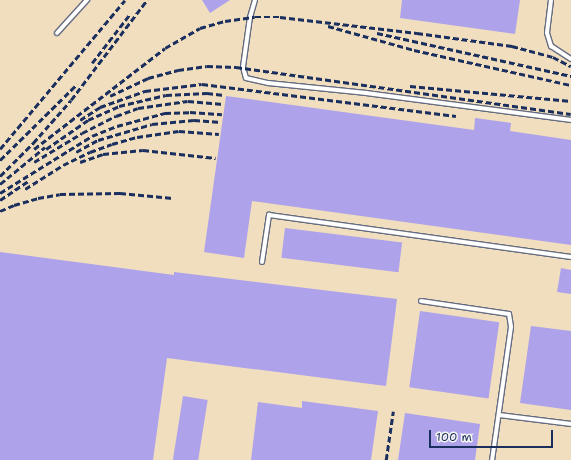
<!DOCTYPE html>
<html>
<head>
<meta charset="utf-8">
<style>
	body { margin:0 }
	#map { position:relative; width:571px; height:460px; overflow:hidden; background:#f0debf; font-family:"Shantell Sans",sans-serif }
	div>[style] { position:absolute }
	.building>* { inset:0; background:#aea2ea; transform-origin:0 0 }
	.roads { filter:drop-shadow(1px 0 #666c80) drop-shadow(-1px 0 #666c80) drop-shadow(0 1px #666c80) drop-shadow(0 -1px #666c80) }
	.service>* { height:4px; margin:-2px; padding:0 2px; transform-origin:2px; border-radius:2px; background:#fff }
	.rail>* { height:2.5px; margin-top:-1.25px; transform-origin:0; background:repeating-linear-gradient(90deg,#1b2f5e 0 6px,transparent 0 9px) }
	span { translate:-50% -50%; white-space:nowrap; text-align:center; line-height:1.15; -webkit-text-stroke:3px #f6f6f2; paint-order:stroke }
	.scale { position:absolute; left:429px; top:430px; width:124px; height:18px; box-sizing:border-box; border:2px solid #1b2f5e; border-top:0; padding-left:5px; font-size:12px; line-height:14px; white-space:nowrap; color:#1b2f5e; -webkit-text-stroke:3px #f6f6f2; paint-order:stroke }
</style>
</head>
<body>
<div id="map">
	<div class="building">
		<div style="clip-path:polygon(202px 0,230px 0,210px 13px)"></div>
		<div style="clip-path:polygon(402px 0,520px 0,515px 34px,400px 18px)"></div>
		<div style="clip-path:polygon(226px 96px,474px 130px,475px 118px,511px 123px,510px 131px,571px 140px,571px 245px,252px 201px,244px 258px,204px 252px)"></div>
		<div style="left:285px;top:228px;width:118px;height:30px;rotate:7deg"></div>
		<div style="clip-path:polygon(0 252px,174px 275px,174px 272px,397px 299px,386px 386px,167px 358px,153px 460px,0 460px)"></div>
		<div style="clip-path:polygon(561px 268px,571px 270px,571px 294px,557px 292px)"></div>
		<div style="left:420px;top:311px;width:80px;height:77px;rotate:8deg"></div>
		<div style="clip-path:polygon(531px 326px,571px 331px,571px 410px,520px 403px)"></div>
		<div style="left:183px;top:396px;width:25px;height:65px;rotate:9deg"></div>
		<div style="clip-path:polygon(302px 401px,378px 411px,371px 460px,251px 460px,258px 402px,302px 408px)"></div>
		<div style="clip-path:polygon(405px 413px,480px 424px,475px 460px,398px 460px)"></div>
	</div>
	<div class="roads">
		<div class="service">
			<div style="left:255px;top:0;width:18px;rotate:106deg"></div>
			<div style="left:250px;top:17px;width:50px;rotate:98deg"></div>
			<div style="left:243px;top:67px;width:11px;rotate:75deg"></div>
			<div style="left:246px;top:78px;width:23px;rotate:13deg"></div>
			<div style="left:268px;top:83px;width:99px;rotate:5.8deg"></div>
			<div style="left:366px;top:93px;width:207px;rotate:7.5deg"></div>
			<div style="left:551px;top:0;width:33px;rotate:97deg"></div>
			<div style="left:547px;top:33px;width:14px;rotate:73deg"></div>
			<div style="left:551px;top:46px;width:24px;rotate:33deg"></div>
			<div style="left:57px;top:33px;width:45px;rotate:-47.7deg"></div>
			<div style="left:262px;top:262px;width:48px;rotate:-81.5deg"></div>
			<div style="left:269px;top:215px;width:305px;rotate:7.9deg"></div>
			<div style="left:421px;top:301px;width:89px;rotate:8.4deg"></div>
			<div style="left:509px;top:314px;width:13px;rotate:81deg"></div>
			<div style="left:511px;top:327px;width:134px;rotate:98.1deg"></div>
			<div style="left:499px;top:415px;width:73px;rotate:7.1deg"></div>
		</div>
	</div>
	<div class="rail">
		<div style="left:328px;top:26px;width:89px;rotate:15.6deg"></div>
		<div style="left:414px;top:50px;width:161px;rotate:12.6deg"></div>
		<div style="left:377px;top:33px;width:199px;rotate:12.5deg"></div>
		<div style="left:92px;top:63px;width:62px;rotate:-52.2deg"></div>
		<div style="left:410px;top:86px;width:162px;rotate:5.3deg"></div>
		<div style="left:110px;top:96px;width:42px;rotate:-25.3deg"></div>
		<div style="left:148px;top:78px;width:31px;rotate:-15deg"></div>
		<div style="left:178px;top:70px;width:29px;rotate:-8deg"></div>
		<div style="left:207px;top:66px;width:29px;rotate:2deg"></div>
		<div style="left:236px;top:67px;width:338px;rotate:8deg"></div>
		<div style="left:80px;top:120px;width:24px;rotate:-33deg"></div>
		<div style="left:100px;top:107px;width:48px;rotate:-19.6deg"></div>
		<div style="left:145px;top:91px;width:57px;rotate:-7deg"></div>
		<div style="left:202px;top:84px;width:256px;rotate:7.2deg"></div>
		<div style="left:0;top:149px;width:194px;rotate:-50deg"></div>
		<div style="left:34px;top:149px;width:165px;rotate:-37.6deg"></div>
		<div style="left:165px;top:48px;width:40px;rotate:-29.7deg"></div>
		<div style="left:200px;top:28px;width:26px;rotate:-16deg"></div>
		<div style="left:225px;top:21px;width:30px;rotate:-8deg"></div>
		<div style="left:255px;top:17px;width:25px"></div>
		<div style="left:280px;top:17px;width:138px;rotate:6.7deg"></div>
		<div style="left:417px;top:33px;width:96px;rotate:7.8deg"></div>
		<div style="left:512px;top:46px;width:42px;rotate:15deg"></div>
		<div style="left:553px;top:57px;width:20px;rotate:27deg"></div>
		<div style="left:46px;top:149px;width:51px;rotate:-34.6deg"></div>
		<div style="left:88px;top:120px;width:34px;rotate:-24deg"></div>
		<div style="left:119px;top:106px;width:48px;rotate:-13.2deg"></div>
		<div style="left:166px;top:95px;width:41px;rotate:-2.8deg"></div>
		<div style="left:207px;top:93px;width:17px;rotate:7deg"></div>
		<div style="left:76px;top:152px;width:25px;rotate:-29deg"></div>
		<div style="left:98px;top:140px;width:56px;rotate:-16.5deg"></div>
		<div style="left:152px;top:124px;width:42px;rotate:-5.4deg"></div>
		<div style="left:194px;top:120px;width:27px;rotate:4deg"></div>
		<div style="left:0;top:160px;width:108px;rotate:-44.6deg"></div>
		<div style="left:34px;top:162px;width:56px;rotate:-31.1deg"></div>
		<div style="left:82px;top:133px;width:38px;rotate:-27deg"></div>
		<div style="left:116px;top:116px;width:23px;rotate:-20deg"></div>
		<div style="left:138px;top:108px;width:50px;rotate:-8deg"></div>
		<div style="left:188px;top:101px;width:35px;rotate:5deg"></div>
		<div style="left:80px;top:162px;width:24px;rotate:-19deg"></div>
		<div style="left:103px;top:154px;width:40px;rotate:-5.7deg"></div>
		<div style="left:143px;top:150px;width:73px;rotate:6.3deg"></div>
		<div style="left:0;top:176px;width:47px;rotate:-45deg"></div>
		<div style="left:33px;top:143px;width:57px;rotate:-48.5deg"></div>
		<div style="left:71px;top:100px;width:126px;rotate:-52.8deg"></div>
		<div style="left:0;top:184px;width:58px;rotate:-39.4deg"></div>
		<div style="left:25px;top:189px;width:45px;rotate:-32.3deg"></div>
		<div style="left:63px;top:165px;width:30px;rotate:-26deg"></div>
		<div style="left:90px;top:152px;width:23px;rotate:-20deg"></div>
		<div style="left:112px;top:144px;width:26px;rotate:-16deg"></div>
		<div style="left:137px;top:137px;width:42px;rotate:-8.1deg"></div>
		<div style="left:179px;top:131px;width:40px;rotate:4.3deg"></div>
		<div style="left:0;top:193px;width:108px;rotate:-31.8deg"></div>
		<div style="left:92px;top:136px;width:27px;rotate:-22deg"></div>
		<div style="left:117px;top:126px;width:50px;rotate:-15.2deg"></div>
		<div style="left:165px;top:113px;width:25px;rotate:-2deg"></div>
		<div style="left:190px;top:112px;width:32px;rotate:4deg"></div>
		<div style="left:0;top:200px;width:34px;rotate:-34deg"></div>
		<div style="left:0;top:211px;width:15px;rotate:-23deg"></div>
		<div style="left:14px;top:205px;width:25px;rotate:-16deg"></div>
		<div style="left:38px;top:198px;width:22px;rotate:-10deg"></div>
		<div style="left:60px;top:194px;width:60px;rotate:-1deg"></div>
		<div style="left:120px;top:193px;width:53px;rotate:5.4deg"></div>
		<div style="left:386px;top:460px;width:49px;rotate:-81.7deg"></div>
	</div>
	<div class="scale">100 m</div>
</div>
</body>
</html>
